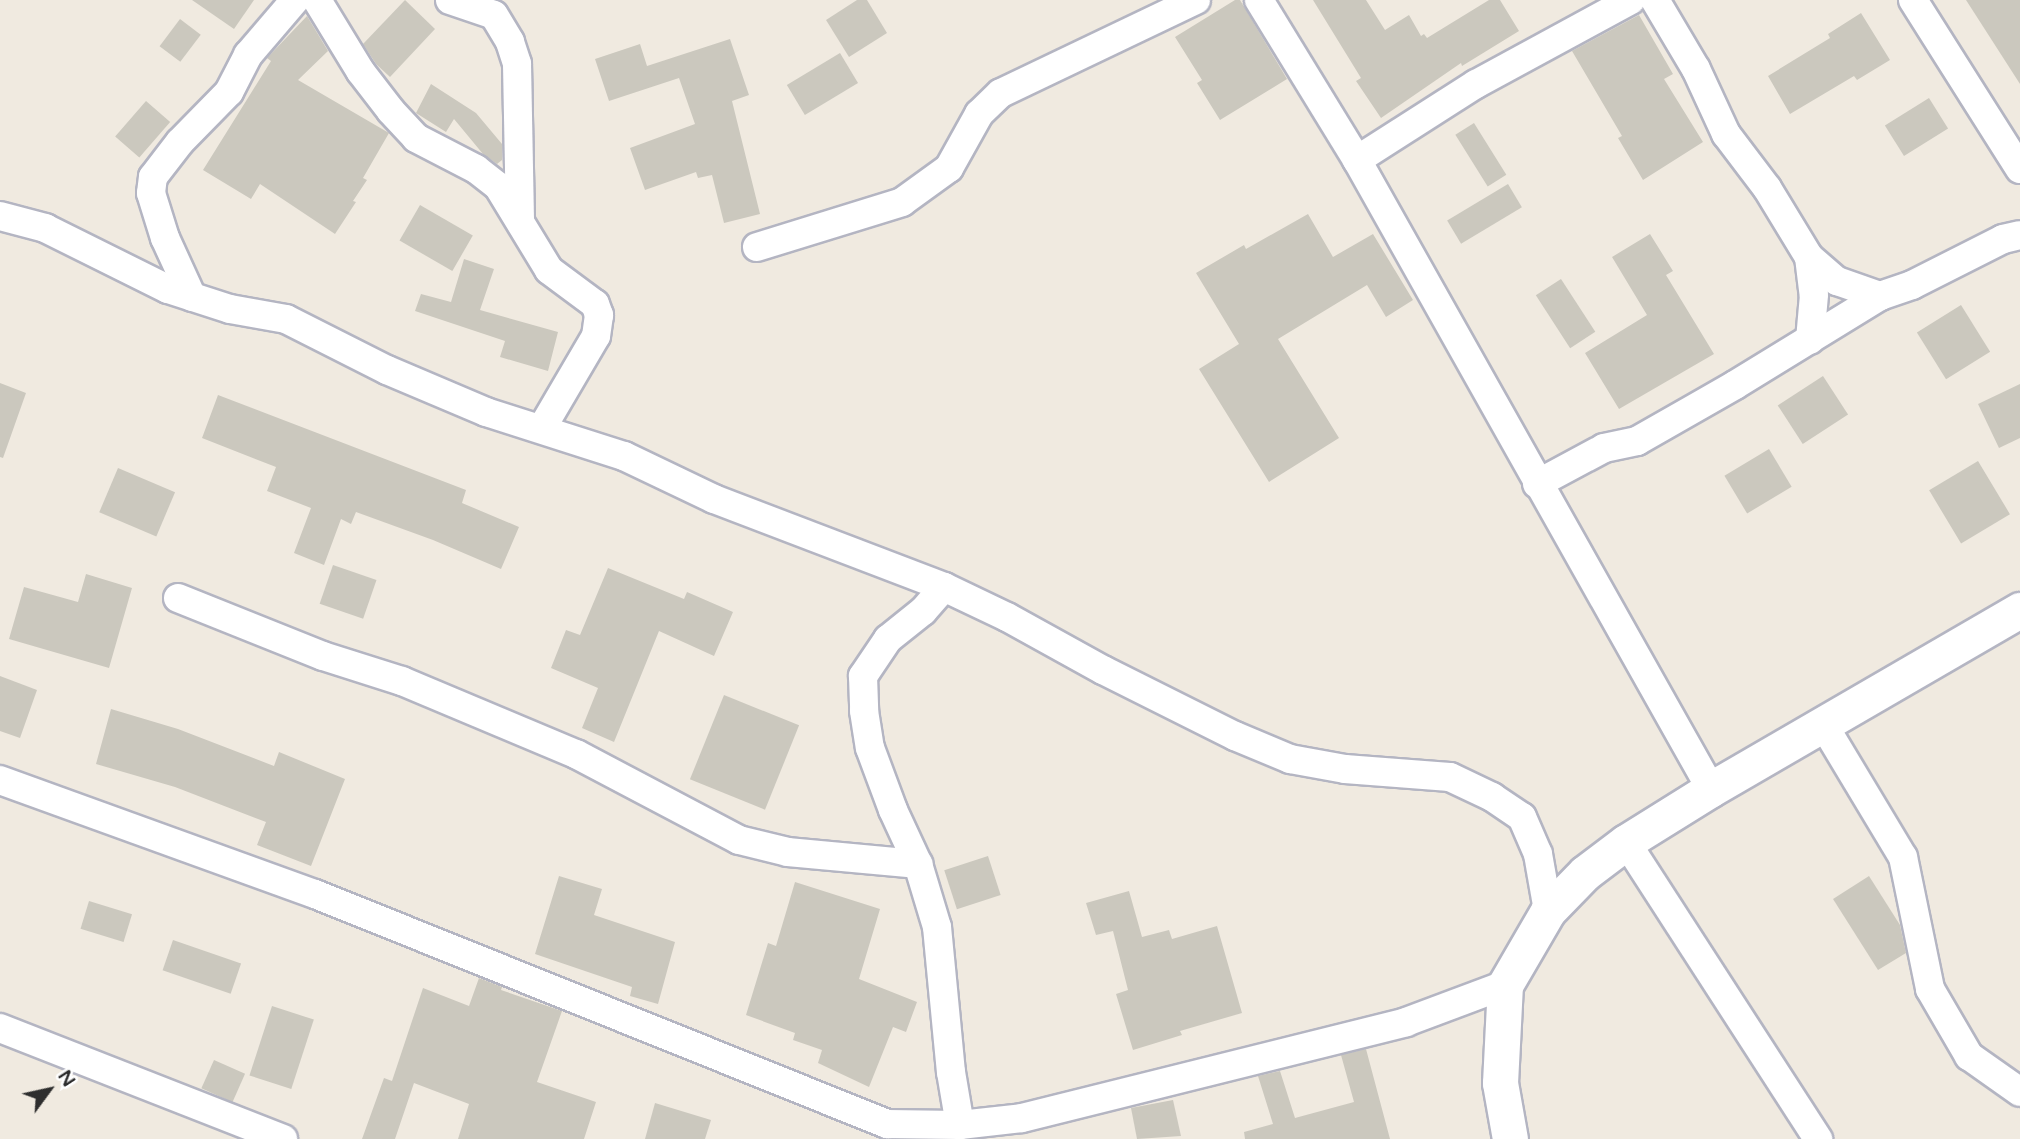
<!DOCTYPE html>
<html>
<head>
<meta charset="utf-8">
<style>
	body { margin:0 }
	#map { position:relative; width:2020px; height:1139px; overflow:hidden; background:#f0eae0; font-family:"Varela Round",sans-serif }
	div>[style] { position:absolute }
	.building>* { inset:0; background:#cbc8be; transform-origin:0 0 }
	.roads { filter:drop-shadow(2px 0 #b4b5c2) drop-shadow(-2px 0 #b4b5c2) drop-shadow(0 2px #b4b5c2) drop-shadow(0 -2px #b4b5c2) }
	.minor>* { height:28px; margin:-14px; padding:0 14px; transform-origin:14px; border-radius:14px; background:#fff }
	.tertiary>* { height:35px; margin:-17.5px; padding:0 17.5px; transform-origin:17.5px; border-radius:17.5px; background:#fff }
	span { translate:-50% -50%; white-space:nowrap; text-align:center; line-height:1.15; -webkit-text-stroke:7px #fff; paint-order:stroke }
	.north { position:absolute; left:14px; top:1055px; width:70px; height:70px; -webkit-text-stroke:5px #fff; paint-order:stroke; rotate:57deg; font-size:19px; font-weight:700; line-height:28px; text-align:center; color:#2e2e2e }
	.north::after { content:''; display:block; margin:auto; width:24px; height:32px; background:#2e2e2e; clip-path:polygon(50% 0,100% 100%,50% 72%,0 100%) }
</style>
</head>
<body>
<div id="map">
	<div class="building">
		<div style="clip-path:polygon(192px 0,254px 0,234px 29px)"></div>
		<div style="clip-path:polygon(405px 0,435px 29px,390px 77px,376px 64px,363px 44px)"></div>
		<div style="clip-path:polygon(857px 0,867px 0,887px 33px,849px 57px,826px 20px)"></div>
		<div style="clip-path:polygon(1235px 0,1240px 0,1287px 79px,1220px 120px,1197px 83px,1202px 80px,1175px 37px)"></div>
		<div style="clip-path:polygon(1313px 0,1366px 0,1385px 30px,1409px 15px,1421px 36px,1424px 34px,1427px 38px,1489px 0,1500px 0,1519px 31px,1462px 66px,1461px 63px,1381px 118px,1356px 81px,1361px 78px)"></div>
		<div style="clip-path:polygon(1966px 0,2020px 0,2020px 84px)"></div>
		<div style="clip-path:polygon(1861px 13px,1890px 60px,1857px 80px,1854px 76px,1790px 114px,1768px 76px,1830px 38px,1828px 34px)"></div>
		<div style="clip-path:polygon(1639px 15px,1673px 74px,1664px 79px,1703px 142px,1643px 180px,1618px 138px,1622px 136px,1572px 51px)"></div>
		<div style="clip-path:polygon(307px 16px,328px 51px,298px 80px,389px 133px,363px 178px,367px 180px,353px 201px,356px 202px,335px 234px,260px 184px,251px 199px,203px 170px,271px 61px,267px 58px)"></div>
		<div style="left:180px;top:19px;width:26px;height:34px;rotate:37deg"></div>
		<div style="clip-path:polygon(730px 39px,749px 95px,732px 101px,760px 214px,724px 223px,712px 175px,698px 178px,696px 172px,645px 190px,630px 148px,695px 124px,679px 78px,609px 101px,595px 59px,640px 44px,647px 66px)"></div>
		<div style="left:840px;top:53px;width:35px;height:62px;rotate:59deg"></div>
		<div style="clip-path:polygon(431px 84px,476px 113px,502px 144px,502px 160px,497px 164px,483px 154px,454px 119px,446px 132px,416px 113px)"></div>
		<div style="left:1929px;top:98px;width:36px;height:52px;rotate:58deg"></div>
		<div style="left:146px;top:101px;width:32px;height:47px;rotate:41deg"></div>
		<div style="left:1474px;top:123px;width:61px;height:22px;rotate:58deg"></div>
		<div style="left:1508px;top:184px;width:27px;height:71px;rotate:59deg"></div>
		<div style="left:420px;top:205px;width:61px;height:41px;rotate:30deg"></div>
		<div style="clip-path:polygon(1308px 214px,1333px 257px,1373px 234px,1413px 300px,1386px 317px,1367px 285px,1278px 339px,1339px 438px,1269px 482px,1199px 369px,1239px 344px,1196px 273px,1244px 245px,1246px 249px)"></div>
		<div style="clip-path:polygon(1650px 234px,1673px 271px,1666px 275px,1714px 354px,1619px 409px,1585px 353px,1647px 315px,1612px 257px)"></div>
		<div style="clip-path:polygon(464px 259px,494px 269px,480px 310px,558px 332px,548px 371px,500px 357px,505px 341px,415px 311px,421px 294px,451px 302px)"></div>
		<div style="left:1561px;top:279px;width:63px;height:30px;rotate:57deg"></div>
		<div style="left:1961px;top:305px;width:55px;height:52px;rotate:58deg"></div>
		<div style="left:1823px;top:376px;width:46px;height:54px;rotate:57deg"></div>
		<div style="clip-path:polygon(0 383px,26px 393px,3px 458px,0 457px)"></div>
		<div style="clip-path:polygon(2020px 384px,2020px 438px,1999px 448px,1978px 404px)"></div>
		<div style="clip-path:polygon(218px 395px,466px 490px,462px 503px,519px 527px,501px 569px,433px 540px,356px 512px,351px 524px,341px 519px,324px 565px,294px 553px,311px 508px,267px 491px,276px 467px,202px 438px)"></div>
		<div style="left:1769px;top:449px;width:44px;height:52px;rotate:59deg"></div>
		<div style="left:1978px;top:461px;width:62px;height:57px;rotate:59deg"></div>
		<div style="left:118px;top:468px;width:62px;height:48px;rotate:23deg"></div>
		<div style="left:333px;top:565px;width:46px;height:41px;rotate:19deg"></div>
		<div style="clip-path:polygon(608px 568px,684px 599px,687px 592px,733px 612px,714px 656px,659px 631px,614px 742px,582px 728px,598px 688px,551px 668px,566px 630px,580px 635px)"></div>
		<div style="clip-path:polygon(86px 574px,132px 588px,109px 668px,9px 639px,24px 587px,78px 602px)"></div>
		<div style="clip-path:polygon(0 676px,37px 690px,20px 738px,0 731px)"></div>
		<div style="left:724px;top:695px;width:81px;height:91px;rotate:22deg"></div>
		<div style="clip-path:polygon(111px 709px,178px 729px,274px 766px,279px 752px,345px 779px,311px 866px,257px 845px,266px 822px,175px 787px,96px 764px)"></div>
		<div style="left:988px;top:856px;width:41px;height:46px;rotate:72deg"></div>
		<div style="clip-path:polygon(559px 876px,602px 889px,594px 915px,675px 942px,658px 1004px,630px 996px,632px 987px,535px 954px)"></div>
		<div style="clip-path:polygon(1869px 876px,1900px 925px,1906px 953px,1878px 970px,1833px 899px)"></div>
		<div style="clip-path:polygon(795px 882px,880px 909px,859px 979px,917px 1002px,906px 1032px,893px 1027px,869px 1087px,818px 1063px,822px 1050px,793px 1040px,795px 1033px,746px 1015px,768px 943px,776px 946px)"></div>
		<div style="clip-path:polygon(1129px 891px,1142px 937px,1169px 930px,1172px 939px,1217px 926px,1242px 1013px,1180px 1031px,1182px 1035px,1133px 1050px,1116px 994px,1128px 990px,1113px 931px,1096px 935px,1086px 903px)"></div>
		<div style="left:89px;top:901px;width:45px;height:29px;rotate:17deg"></div>
		<div style="left:173px;top:940px;width:72px;height:32px;rotate:19deg"></div>
		<div style="clip-path:polygon(479px 978px,502px 987px,501px 990px,562px 1011px,537px 1082px,596px 1102px,584px 1139px,458px 1139px,469px 1104px,414px 1083px,395px 1139px,362px 1139px,384px 1078px,392px 1081px,423px 988px,469px 1006px)"></div>
		<div style="left:272px;top:1006px;width:44px;height:73px;rotate:18deg"></div>
		<div style="clip-path:polygon(1366px 1049px,1390px 1139px,1245px 1139px,1244px 1132px,1273px 1124px,1258px 1076px,1280px 1071px,1295px 1118px,1354px 1102px,1341px 1055px)"></div>
		<div style="left:214px;top:1060px;width:34px;height:31px;rotate:24deg"></div>
		<div style="clip-path:polygon(1173px 1100px,1181px 1136px,1137px 1139px,1131px 1108px)"></div>
		<div style="clip-path:polygon(655px 1103px,711px 1120px,705px 1139px,645px 1139px)"></div>
	</div>
	<div class="roads">
		<div class="minor">
			<div style="left:317px;top:0;width:84px;rotate:58.6deg"></div>
			<div style="left:361px;top:72px;width:49px;rotate:52.4deg"></div>
			<div style="left:391px;top:111px;width:37px;rotate:47deg"></div>
			<div style="left:416px;top:138px;width:68px;rotate:27.3deg"></div>
			<div style="left:476px;top:169px;width:28px;rotate:38deg"></div>
			<div style="left:498px;top:186px;width:98px;rotate:58.7deg"></div>
			<div style="left:549px;top:270px;width:57px;rotate:36.5deg"></div>
			<div style="left:595px;top:304px;width:12px;rotate:70deg"></div>
			<div style="left:599px;top:315px;width:21px;rotate:98deg"></div>
			<div style="left:596px;top:336px;width:107px;rotate:120.4deg"></div>
			<div style="left:450px;top:0;width:46px;rotate:18.8deg"></div>
			<div style="left:494px;top:15px;width:31px;rotate:59deg"></div>
			<div style="left:510px;top:42px;width:23px;rotate:72deg"></div>
			<div style="left:517px;top:64px;width:156px;rotate:88.9deg"></div>
			<div style="left:1259px;top:0;width:188px;rotate:58.5deg"></div>
			<div style="left:1357px;top:160px;width:722px;rotate:60.63deg"></div>
			<div style="left:1655px;top:0;width:80px;rotate:59.3deg"></div>
			<div style="left:1696px;top:69px;width:72px;rotate:65.2deg"></div>
			<div style="left:1726px;top:134px;width:68px;rotate:52.8deg"></div>
			<div style="left:1767px;top:188px;width:81px;rotate:58.7deg"></div>
			<div style="left:1809px;top:257px;width:37px;rotate:41deg"></div>
			<div style="left:1837px;top:281px;width:46px;rotate:19.2deg"></div>
			<div style="left:1913px;top:0;width:200px;rotate:57.7deg"></div>
			<div style="left:1357px;top:160px;width:141px;rotate:-32.6deg"></div>
			<div style="left:1476px;top:84px;width:176px;rotate:-28.5deg"></div>
			<div style="left:0;top:216px;width:47px;rotate:14.9deg"></div>
			<div style="left:45px;top:228px;width:137px;rotate:26.4deg"></div>
			<div style="left:168px;top:289px;width:65px;rotate:17.9deg"></div>
			<div style="left:230px;top:309px;width:57px;rotate:10.1deg"></div>
			<div style="left:286px;top:319px;width:113px;rotate:26.8deg"></div>
			<div style="left:387px;top:370px;width:108px;rotate:23deg"></div>
			<div style="left:486px;top:412px;width:145px;rotate:17.7deg"></div>
			<div style="left:624px;top:456px;width:100px;rotate:25.5deg"></div>
			<div style="left:714px;top:499px;width:246px;rotate:20.9deg"></div>
			<div style="left:944px;top:587px;width:70px;rotate:25.5deg"></div>
			<div style="left:1007px;top:617px;width:110px;rotate:28.9deg"></div>
			<div style="left:1103px;top:670px;width:148px;rotate:26.6deg"></div>
			<div style="left:1235px;top:736px;width:60px;rotate:22.7deg"></div>
			<div style="left:1290px;top:759px;width:56px;rotate:10.3deg"></div>
			<div style="left:1345px;top:769px;width:105px;rotate:4.4deg"></div>
			<div style="left:1450px;top:777px;width:47px;rotate:25.5deg"></div>
			<div style="left:1492px;top:797px;width:36px;rotate:34deg"></div>
			<div style="left:1522px;top:817px;width:40px;rotate:66.6deg"></div>
			<div style="left:1538px;top:854px;width:58px;rotate:80deg"></div>
			<div style="left:757px;top:247px;width:152px;rotate:-17.2deg"></div>
			<div style="left:902px;top:202px;width:58px;rotate:-35.9deg"></div>
			<div style="left:949px;top:168px;width:62px;rotate:-60.9deg"></div>
			<div style="left:979px;top:114px;width:30px;rotate:-44deg"></div>
			<div style="left:1001px;top:93px;width:216px;rotate:-25.5deg"></div>
			<div style="left:1809px;top:257px;width:38px;rotate:83deg"></div>
			<div style="left:1814px;top:295px;width:45px;rotate:95.1deg"></div>
			<div style="left:192px;top:297px;width:65px;rotate:-114.6deg"></div>
			<div style="left:165px;top:238px;width:47px;rotate:-107.3deg"></div>
			<div style="left:151px;top:193px;width:16px;rotate:-83deg"></div>
			<div style="left:153px;top:177px;width:44px;rotate:-52.4deg"></div>
			<div style="left:180px;top:142px;width:70px;rotate:-45.6deg"></div>
			<div style="left:229px;top:92px;width:42px;rotate:-62.8deg"></div>
			<div style="left:248px;top:55px;width:72px;rotate:-49.5deg"></div>
			<div style="left:1537px;top:484px;width:76px;rotate:-28.2deg"></div>
			<div style="left:1604px;top:448px;width:34px;rotate:-12deg"></div>
			<div style="left:1637px;top:441px;width:113px;rotate:-29.7deg"></div>
			<div style="left:1735px;top:385px;width:170px;rotate:-31.5deg"></div>
			<div style="left:1880px;top:296px;width:34px;rotate:-19deg"></div>
			<div style="left:1912px;top:285px;width:102px;rotate:-26.8deg"></div>
			<div style="left:2003px;top:239px;width:17px;rotate:-13deg"></div>
			<div style="left:944px;top:587px;width:32px;rotate:131deg"></div>
			<div style="left:923px;top:611px;width:45px;rotate:141.3deg"></div>
			<div style="left:888px;top:639px;width:45px;rotate:124deg"></div>
			<div style="left:863px;top:676px;width:35px;rotate:88deg"></div>
			<div style="left:864px;top:711px;width:37px;rotate:81deg"></div>
			<div style="left:870px;top:748px;width:66px;rotate:69.6deg"></div>
			<div style="left:893px;top:810px;width:60px;rotate:65.2deg"></div>
			<div style="left:918px;top:864px;width:66px;rotate:73.2deg"></div>
			<div style="left:937px;top:927px;width:146px;rotate:84.5deg"></div>
			<div style="left:951px;top:1072px;width:54px;rotate:80.4deg"></div>
			<div style="left:178px;top:598px;width:156px;rotate:21.8deg"></div>
			<div style="left:323px;top:656px;width:83px;rotate:17.6deg"></div>
			<div style="left:402px;top:681px;width:189px;rotate:22.8deg"></div>
			<div style="left:576px;top:754px;width:184px;rotate:27.8deg"></div>
			<div style="left:739px;top:840px;width:50px;rotate:13.8deg"></div>
			<div style="left:788px;top:852px;width:131px;rotate:5.3deg"></div>
			<div style="left:1823px;top:724px;width:155px;rotate:59deg"></div>
			<div style="left:1903px;top:857px;width:135px;rotate:78.4deg"></div>
			<div style="left:1930px;top:989px;width:78px;rotate:59.8deg"></div>
			<div style="left:1969px;top:1056px;width:62px;rotate:35.2deg"></div>
			<div style="left:0;top:780px;width:335px;rotate:19.9deg"></div>
			<div style="left:315px;top:894px;width:617px;rotate:21.9deg"></div>
			<div style="left:887px;top:1124px;width:73px;rotate:0.8deg"></div>
			<div style="left:960px;top:1125px;width:62px;rotate:-6.4deg"></div>
			<div style="left:1022px;top:1118px;width:396px;rotate:-14deg"></div>
			<div style="left:1406px;top:1022px;width:106px;rotate:-20.5deg"></div>
			<div style="left:1626px;top:842px;width:354px;rotate:57.1deg"></div>
			<div style="left:0;top:1028px;width:304px;rotate:21.4deg"></div>
		</div>
		<div class="tertiary">
			<div style="left:1510px;top:1139px;width:57px;rotate:-100.1deg"></div>
			<div style="left:1500px;top:1083px;width:98px;rotate:-87.1deg"></div>
			<div style="left:1505px;top:985px;width:86px;rotate:-59.8deg"></div>
			<div style="left:1548px;top:911px;width:53px;rotate:-45.8deg"></div>
			<div style="left:1585px;top:873px;width:51px;rotate:-37.1deg"></div>
			<div style="left:1626px;top:842px;width:100px;rotate:-31.9deg"></div>
			<div style="left:1711px;top:789px;width:357px;rotate:-30.1deg"></div>
		</div>
	</div>
	<div class="north">N</div>
</div>
</body>
</html>
